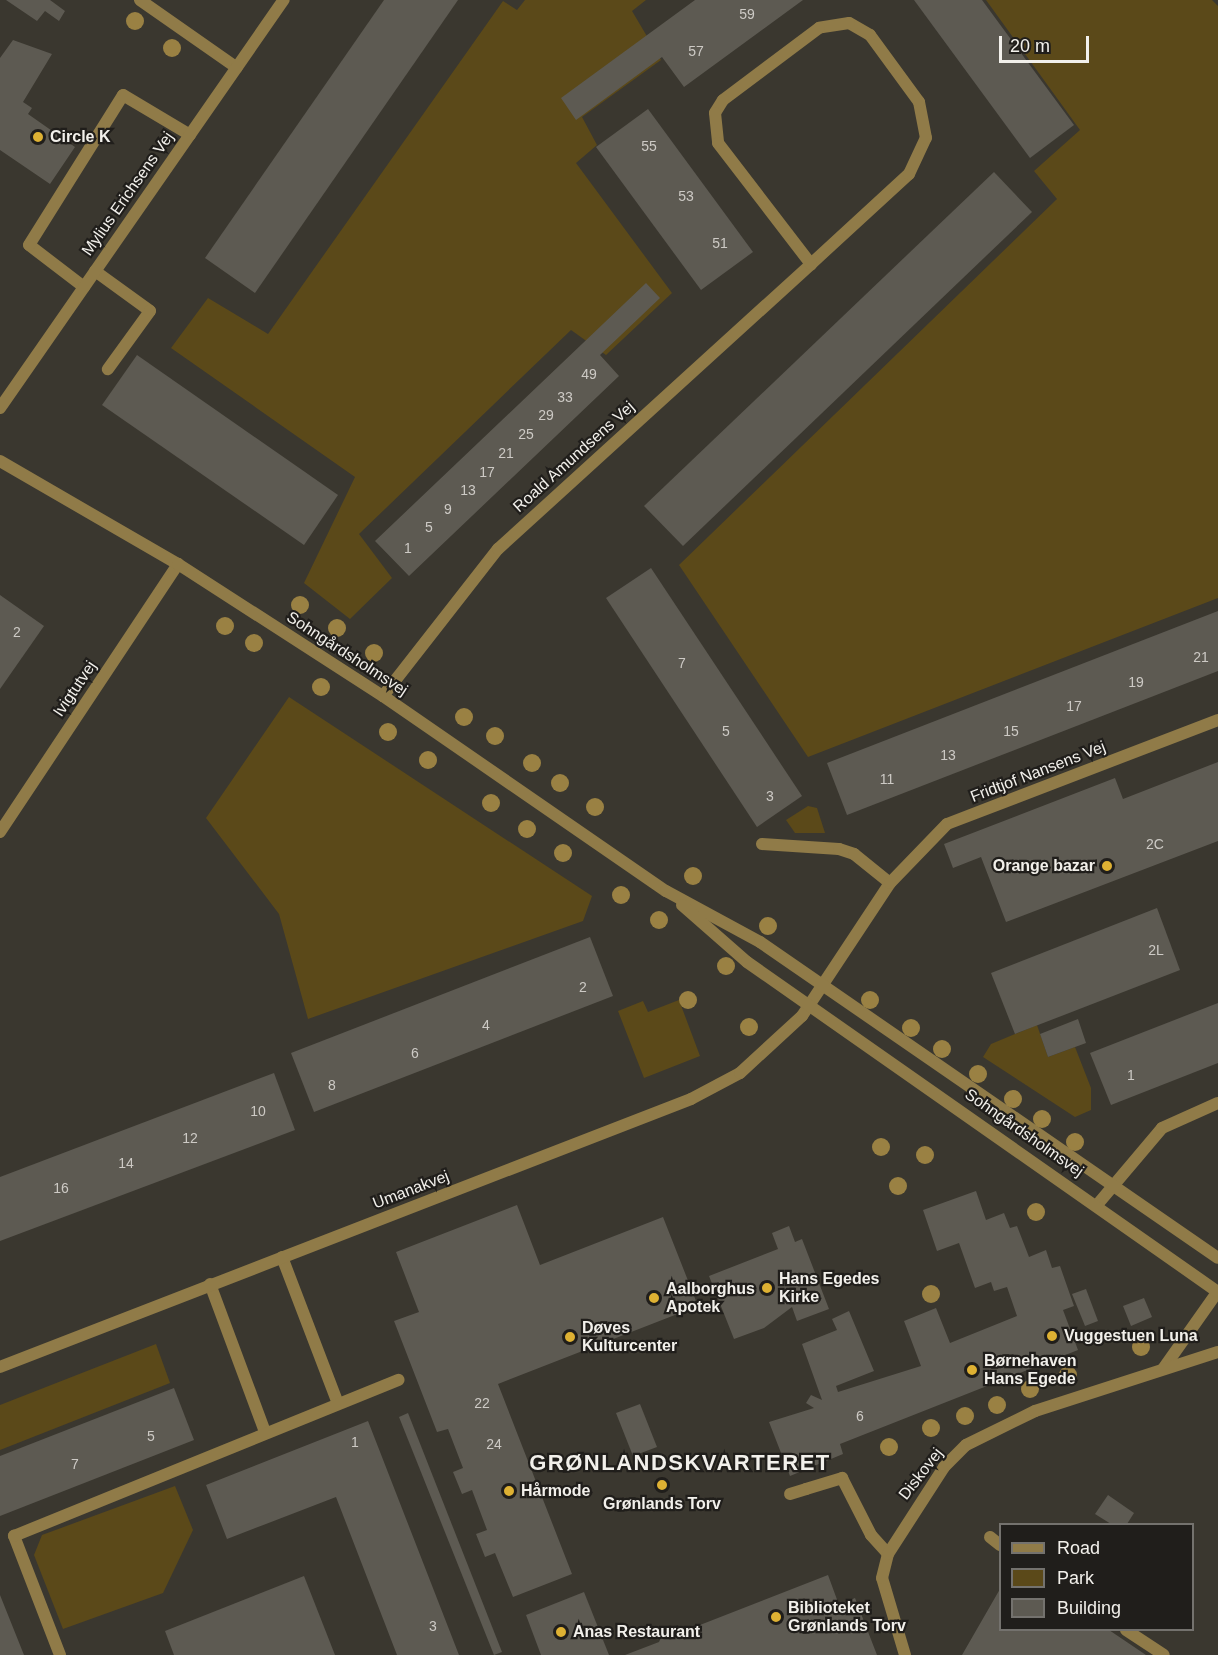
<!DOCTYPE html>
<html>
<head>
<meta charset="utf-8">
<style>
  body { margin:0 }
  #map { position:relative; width:1218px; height:1655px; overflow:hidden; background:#3a372f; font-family:Arial,sans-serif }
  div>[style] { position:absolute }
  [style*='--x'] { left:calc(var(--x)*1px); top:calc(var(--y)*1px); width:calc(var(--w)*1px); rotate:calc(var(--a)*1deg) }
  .green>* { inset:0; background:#5b4919 }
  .building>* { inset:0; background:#5d5a52 }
  .service>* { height:12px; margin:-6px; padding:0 6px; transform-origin:6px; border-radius:6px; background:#907b48 }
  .pedestrian>* { height:12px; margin:-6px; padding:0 6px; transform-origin:6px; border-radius:6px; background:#907b48 }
  .minor>* { height:12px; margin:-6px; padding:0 6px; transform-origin:6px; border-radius:6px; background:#907b48 }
  .tertiary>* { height:12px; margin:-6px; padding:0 6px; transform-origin:6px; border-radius:6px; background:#907b48 }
  .trees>* { width:18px; height:18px; margin:-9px; border-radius:50%; background:#9a8143 }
  .dots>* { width:16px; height:16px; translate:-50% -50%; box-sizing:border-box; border:3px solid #201e1b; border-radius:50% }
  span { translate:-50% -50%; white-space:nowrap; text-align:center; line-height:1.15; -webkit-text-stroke:4.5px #201e1b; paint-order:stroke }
  .number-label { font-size:14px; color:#cdcac5 }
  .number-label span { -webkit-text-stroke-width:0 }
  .poi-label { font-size:16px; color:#f2f0eb; font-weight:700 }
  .left { translate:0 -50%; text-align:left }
  .right { translate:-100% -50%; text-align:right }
  .street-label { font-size:16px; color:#f2f0eb }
  .district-label { font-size:22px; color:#f2f0eb; font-weight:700; letter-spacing:1.5px }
  .legend { position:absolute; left:999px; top:1523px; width:195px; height:108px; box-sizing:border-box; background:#201e1b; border:2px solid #74726e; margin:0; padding:8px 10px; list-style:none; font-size:18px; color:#f2f0eb }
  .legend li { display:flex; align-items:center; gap:12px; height:30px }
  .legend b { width:30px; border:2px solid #74726e }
  .scale { position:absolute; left:999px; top:36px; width:90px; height:27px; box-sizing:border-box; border:3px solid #f2f0eb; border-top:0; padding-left:8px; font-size:18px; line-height:21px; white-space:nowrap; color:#f2f0eb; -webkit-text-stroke:4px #201e1b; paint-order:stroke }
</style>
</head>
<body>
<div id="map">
  <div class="green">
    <i style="clip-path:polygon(525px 0,646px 0,632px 11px,661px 60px,582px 117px,597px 145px,576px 163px,672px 293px,606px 355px,571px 330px,359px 534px,392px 578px,350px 619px,304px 583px,355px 477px,171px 348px,208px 298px,268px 334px,503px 1px,517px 10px)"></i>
    <i style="clip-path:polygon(986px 0,1212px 0,1218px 6px,1218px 598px,808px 757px,679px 565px,1057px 199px,1034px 171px,1080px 130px)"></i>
    <i style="clip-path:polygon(289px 697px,592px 896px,583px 921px,308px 1019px,279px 914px,206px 818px)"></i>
    <i style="clip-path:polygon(808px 806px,817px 808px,825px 833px,795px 833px,786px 820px)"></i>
    <i style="clip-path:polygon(679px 1000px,700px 1056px,644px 1078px,618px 1011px,643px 1001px,648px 1012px)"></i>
    <i style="clip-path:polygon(1037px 1025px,1048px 1057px,1075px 1047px,1091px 1088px,1091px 1110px,1075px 1117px,983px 1057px,991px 1044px)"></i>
    <i style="clip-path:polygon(156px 1344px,170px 1383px,0 1450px,0 1405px)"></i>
    <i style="clip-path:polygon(175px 1486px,193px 1530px,163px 1593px,63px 1629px,34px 1555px,42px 1535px)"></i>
  </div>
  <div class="building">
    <i style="clip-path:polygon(6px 0,50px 0,65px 11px,59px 21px,45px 11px,37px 21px)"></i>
    <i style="clip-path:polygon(384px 0,458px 0,255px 293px,205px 258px)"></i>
    <i style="clip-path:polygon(695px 0,803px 0,684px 87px,662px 57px,576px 120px,561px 98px)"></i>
    <i style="clip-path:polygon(914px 0,982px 0,1074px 125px,1030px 158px)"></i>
    <i style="clip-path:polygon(13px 40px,52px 54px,23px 102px,32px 108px,28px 114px,75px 147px,50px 184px,0 150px,0 58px)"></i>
    <i style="clip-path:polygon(648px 109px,753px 252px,701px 290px,596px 147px)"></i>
    <i style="clip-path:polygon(994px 172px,1032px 212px,683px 546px,644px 506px)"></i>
    <i style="clip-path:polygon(646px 283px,660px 298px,600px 355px,619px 376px,409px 576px,375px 541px)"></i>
    <i style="clip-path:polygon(137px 355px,338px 495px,304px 545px,102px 405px)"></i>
    <i style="clip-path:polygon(651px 568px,802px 796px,757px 827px,606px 598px)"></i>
    <i style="clip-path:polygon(0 595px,44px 626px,0 689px)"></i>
    <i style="clip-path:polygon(1218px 611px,1218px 671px,847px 815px,827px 763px)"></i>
    <i style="clip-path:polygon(1218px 762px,1218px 841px,1006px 922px,981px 857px,953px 868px,944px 844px,1115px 778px,1123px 799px)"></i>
    <i style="clip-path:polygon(1157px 908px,1180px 970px,1015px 1034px,991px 973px)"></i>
    <i style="clip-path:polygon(590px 937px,613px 996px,314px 1112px,291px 1053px)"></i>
    <i style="clip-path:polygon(1218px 1003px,1218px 1063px,1111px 1105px,1090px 1053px)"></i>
    <i style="clip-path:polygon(1078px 1019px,1086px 1043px,1048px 1057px,1040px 1034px)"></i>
    <i style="clip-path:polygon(274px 1073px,295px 1130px,0 1241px,0 1177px)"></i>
    <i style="clip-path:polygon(976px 1191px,986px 1220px,1004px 1213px,1010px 1228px,1017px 1226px,1029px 1257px,1046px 1250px,1052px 1268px,1060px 1266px,1074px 1306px,1063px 1310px,1078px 1350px,840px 1444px,843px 1454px,790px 1476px,769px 1422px,814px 1408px,806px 1403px,811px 1395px,822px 1400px,802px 1344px,837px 1330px,832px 1319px,849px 1311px,874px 1371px,836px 1386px,838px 1392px,921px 1366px,904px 1321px,936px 1308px,950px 1343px,1017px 1316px,1007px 1287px,994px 1291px,991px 1282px,975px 1288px,959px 1243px,937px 1251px,923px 1210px)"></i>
    <i style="clip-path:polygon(517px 1205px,540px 1265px,663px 1217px,698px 1306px,498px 1384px,572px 1574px,513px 1597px,495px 1553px,485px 1557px,476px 1534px,487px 1530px,472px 1490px,462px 1494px,453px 1472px,463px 1468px,448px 1429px,437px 1432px,394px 1321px,419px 1312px,396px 1252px)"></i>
    <i style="clip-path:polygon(789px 1226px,795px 1242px,802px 1239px,829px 1309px,797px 1321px,792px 1307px,764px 1328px,734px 1339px,709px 1276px,778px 1249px,772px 1233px)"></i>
    <i style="clip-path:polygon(1086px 1289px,1098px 1321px,1085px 1326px,1072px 1294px)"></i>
    <i style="clip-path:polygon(1144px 1298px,1152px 1317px,1131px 1326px,1123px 1306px)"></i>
    <i style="clip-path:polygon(174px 1388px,194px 1440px,0 1516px,0 1456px)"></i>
    <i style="clip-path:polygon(640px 1404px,657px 1447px,633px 1456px,616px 1413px)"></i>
    <i style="clip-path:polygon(408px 1413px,502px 1652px,494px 1655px,399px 1417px)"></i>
    <i style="clip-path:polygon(368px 1421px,459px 1655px,397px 1655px,336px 1497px,227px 1539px,206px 1485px)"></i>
    <i style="clip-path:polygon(1108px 1495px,1134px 1513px,1127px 1524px,1111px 1524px,1095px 1514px)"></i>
    <i style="clip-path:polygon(828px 1575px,839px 1605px,855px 1598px,877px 1655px,625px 1655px,659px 1642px,666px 1626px,682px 1632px)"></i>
    <i style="clip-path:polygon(304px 1576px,335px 1655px,174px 1655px,165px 1631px)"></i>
    <i style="clip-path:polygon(1000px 1589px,1000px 1630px,1109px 1630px,1146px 1655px,962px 1655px)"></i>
    <i style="clip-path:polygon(584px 1592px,609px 1655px,541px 1655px,526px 1615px)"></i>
    <i style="clip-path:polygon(0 1595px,24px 1655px,0 1655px)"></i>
  </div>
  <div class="service">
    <i style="--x:95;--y:271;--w:68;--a:36"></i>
    <i style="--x:150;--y:311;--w:72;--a:125.9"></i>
    <i style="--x:84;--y:287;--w:69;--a:-142.6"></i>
    <i style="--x:29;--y:245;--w:177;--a:-57.9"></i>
    <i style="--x:123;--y:95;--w:78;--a:30.8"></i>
    <i style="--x:282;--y:1257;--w:157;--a:69.1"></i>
    <i style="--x:210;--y:1284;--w:158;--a:69.6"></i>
    <i style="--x:790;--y:1494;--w:17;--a:-17"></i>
    <i style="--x:60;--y:1655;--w:128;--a:-111.1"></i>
    <i style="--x:14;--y:1536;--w:415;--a:-22.1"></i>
  </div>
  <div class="pedestrian">
    <i style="--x:990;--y:1537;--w:13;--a:39"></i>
    <i style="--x:1126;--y:1630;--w:45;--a:33.3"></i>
  </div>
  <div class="minor">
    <i style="--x:140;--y:0;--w:118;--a:35"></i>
    <i style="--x:383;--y:696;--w:187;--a:-52"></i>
    <i style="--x:498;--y:549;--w:423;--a:-42.3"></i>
    <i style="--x:811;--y:264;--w:133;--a:-42.6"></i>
    <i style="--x:909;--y:174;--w:40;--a:-65"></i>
    <i style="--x:926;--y:138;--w:37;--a:-101"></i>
    <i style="--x:919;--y:102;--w:83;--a:-126.2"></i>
    <i style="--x:870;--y:35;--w:24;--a:-150"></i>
    <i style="--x:849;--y:23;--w:30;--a:171"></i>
    <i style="--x:819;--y:28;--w:120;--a:143.1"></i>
    <i style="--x:723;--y:100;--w:15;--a:122"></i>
    <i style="--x:715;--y:113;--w:30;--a:84"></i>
    <i style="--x:718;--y:143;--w:153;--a:52.5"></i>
    <i style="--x:0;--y:832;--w:322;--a:-56.4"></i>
    <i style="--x:762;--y:844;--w:77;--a:3.7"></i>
    <i style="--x:839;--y:849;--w:16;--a:18"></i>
    <i style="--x:854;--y:854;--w:46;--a:38.9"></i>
    <i style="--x:1097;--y:1205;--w:101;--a:-49.8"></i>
    <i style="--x:1162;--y:1128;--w:61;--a:-24.1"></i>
    <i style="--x:0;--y:1367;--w:741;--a:-21.2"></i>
    <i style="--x:691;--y:1099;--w:55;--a:-28"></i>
    <i style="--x:740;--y:1073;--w:84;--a:-42.6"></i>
    <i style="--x:802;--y:1016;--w:159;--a:-56.5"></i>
    <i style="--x:890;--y:883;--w:82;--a:-46"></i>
    <i style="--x:947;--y:824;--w:290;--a:-21"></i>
    <i style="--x:1163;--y:1369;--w:95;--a:-54.8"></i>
    <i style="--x:806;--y:1489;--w:38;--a:-17"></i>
    <i style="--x:842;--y:1478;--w:64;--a:63"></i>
    <i style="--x:871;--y:1535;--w:25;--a:48"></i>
    <i style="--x:905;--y:1655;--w:80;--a:-106.6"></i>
    <i style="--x:882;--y:1578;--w:25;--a:-76"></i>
    <i style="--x:888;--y:1554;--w:103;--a:-57.2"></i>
    <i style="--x:944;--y:1467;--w:31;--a:-45"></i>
    <i style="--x:966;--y:1445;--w:77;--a:-26.2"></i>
    <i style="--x:1035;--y:1411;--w:192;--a:-17.9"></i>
  </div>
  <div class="tertiary">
    <i style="--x:0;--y:408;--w:497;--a:-55.2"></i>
    <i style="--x:0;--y:461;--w:206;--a:30.1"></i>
    <i style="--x:178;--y:564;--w:244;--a:32.8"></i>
    <i style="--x:383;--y:696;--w:344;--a:34.6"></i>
    <i style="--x:666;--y:891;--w:107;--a:28.5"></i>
    <i style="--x:760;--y:942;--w:556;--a:34.6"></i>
    <i style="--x:682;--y:905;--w:86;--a:41.2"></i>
    <i style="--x:747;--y:962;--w:575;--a:35.02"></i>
  </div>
  <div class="trees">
    <i style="left:135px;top:21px"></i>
    <i style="left:172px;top:48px"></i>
    <i style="left:300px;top:605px"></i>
    <i style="left:225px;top:626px"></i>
    <i style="left:337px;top:628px"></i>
    <i style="left:254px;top:643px"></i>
    <i style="left:374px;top:653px"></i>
    <i style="left:321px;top:687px"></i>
    <i style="left:464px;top:717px"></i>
    <i style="left:388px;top:732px"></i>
    <i style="left:495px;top:736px"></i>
    <i style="left:428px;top:760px"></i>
    <i style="left:532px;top:763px"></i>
    <i style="left:560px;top:783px"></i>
    <i style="left:491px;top:803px"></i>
    <i style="left:595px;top:807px"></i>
    <i style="left:527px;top:829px"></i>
    <i style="left:563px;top:853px"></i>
    <i style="left:693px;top:876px"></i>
    <i style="left:621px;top:895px"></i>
    <i style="left:659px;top:920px"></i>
    <i style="left:768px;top:926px"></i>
    <i style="left:726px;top:966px"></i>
    <i style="left:688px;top:1000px"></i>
    <i style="left:870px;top:1000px"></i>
    <i style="left:749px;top:1027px"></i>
    <i style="left:911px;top:1028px"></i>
    <i style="left:942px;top:1049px"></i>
    <i style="left:978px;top:1074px"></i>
    <i style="left:1013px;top:1099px"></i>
    <i style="left:1042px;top:1119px"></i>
    <i style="left:1075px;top:1142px"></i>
    <i style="left:881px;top:1147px"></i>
    <i style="left:925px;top:1155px"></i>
    <i style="left:898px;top:1186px"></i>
    <i style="left:1036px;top:1212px"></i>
    <i style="left:931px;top:1294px"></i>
    <i style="left:1141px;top:1347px"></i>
    <i style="left:1068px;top:1375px"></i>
    <i style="left:1030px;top:1389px"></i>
    <i style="left:997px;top:1405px"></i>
    <i style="left:965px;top:1416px"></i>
    <i style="left:931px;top:1428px"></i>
    <i style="left:889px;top:1447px"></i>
  </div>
  <div class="dots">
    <i style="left:38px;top:137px;background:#deb133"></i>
    <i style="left:1107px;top:866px;background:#deb133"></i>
    <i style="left:767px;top:1288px;background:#deb133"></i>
    <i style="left:654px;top:1298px;background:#deb133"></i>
    <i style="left:1052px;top:1336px;background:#deb133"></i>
    <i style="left:570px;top:1337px;background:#deb133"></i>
    <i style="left:972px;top:1370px;background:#deb133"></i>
    <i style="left:662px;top:1485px;background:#deb133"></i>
    <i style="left:509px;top:1491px;background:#deb133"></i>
    <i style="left:776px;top:1617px;background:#deb133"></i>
    <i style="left:561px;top:1632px;background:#deb133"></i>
  </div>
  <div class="number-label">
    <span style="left:747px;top:14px">59</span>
    <span style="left:696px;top:51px">57</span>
    <span style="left:649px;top:146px">55</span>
    <span style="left:686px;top:196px">53</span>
    <span style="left:720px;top:243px">51</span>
    <span style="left:589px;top:374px">49</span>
    <span style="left:565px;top:397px">33</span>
    <span style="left:546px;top:415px">29</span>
    <span style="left:526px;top:434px">25</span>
    <span style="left:506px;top:453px">21</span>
    <span style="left:487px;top:472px">17</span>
    <span style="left:468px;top:490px">13</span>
    <span style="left:448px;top:509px">9</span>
    <span style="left:429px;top:527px">5</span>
    <span style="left:408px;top:548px">1</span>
    <span style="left:17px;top:632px">2</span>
    <span style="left:1201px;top:657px">21</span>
    <span style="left:682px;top:663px">7</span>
    <span style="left:1136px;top:682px">19</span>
    <span style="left:1074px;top:706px">17</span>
    <span style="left:726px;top:731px">5</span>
    <span style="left:1011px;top:731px">15</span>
    <span style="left:948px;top:755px">13</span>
    <span style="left:887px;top:779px">11</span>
    <span style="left:770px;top:796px">3</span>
    <span style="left:1155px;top:844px">2C</span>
    <span style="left:1156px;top:950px">2L</span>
    <span style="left:583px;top:987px">2</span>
    <span style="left:486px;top:1025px">4</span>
    <span style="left:415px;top:1053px">6</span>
    <span style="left:1131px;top:1075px">1</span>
    <span style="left:332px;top:1085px">8</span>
    <span style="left:258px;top:1111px">10</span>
    <span style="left:190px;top:1138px">12</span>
    <span style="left:126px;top:1163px">14</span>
    <span style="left:61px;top:1188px">16</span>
    <span style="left:482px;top:1403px">22</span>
    <span style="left:860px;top:1416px">6</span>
    <span style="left:151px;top:1436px">5</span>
    <span style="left:355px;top:1442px">1</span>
    <span style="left:494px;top:1444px">24</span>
    <span style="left:75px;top:1464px">7</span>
    <span style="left:433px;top:1626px">3</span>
  </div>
  <div class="poi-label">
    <span class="left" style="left:50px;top:137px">Circle K</span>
    <span class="right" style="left:1095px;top:866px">Orange bazar</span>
    <span class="left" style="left:779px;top:1288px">Hans Egedes<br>Kirke</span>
    <span class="left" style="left:666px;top:1298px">Aalborghus<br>Apotek</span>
    <span class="left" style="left:582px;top:1337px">Døves<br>Kulturcenter</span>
    <span class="left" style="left:1064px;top:1336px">Vuggestuen Luna</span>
    <span class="left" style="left:984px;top:1370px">Børnehaven<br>Hans Egede</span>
    <span class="left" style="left:521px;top:1491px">Hårmode</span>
    <span style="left:662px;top:1504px">Grønlands Torv</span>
    <span class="left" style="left:788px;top:1617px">Biblioteket<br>Grønlands Torv</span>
    <span class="left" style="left:573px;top:1632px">Anas Restaurant</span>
  </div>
  <div class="street-label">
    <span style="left:128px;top:194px;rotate:-55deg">Mylius Erichsens Vej</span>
    <span style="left:574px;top:457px;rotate:-42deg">Roald Amundsens Vej</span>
    <span style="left:347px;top:654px;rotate:33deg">Sohngårdsholmsvej</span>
    <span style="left:75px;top:689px;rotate:-56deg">Ivigtutvej</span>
    <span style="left:1038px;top:772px;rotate:-21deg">Fridtjof Nansens Vej</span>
    <span style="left:1024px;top:1133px;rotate:35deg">Sohngårdsholmsvej</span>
    <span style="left:411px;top:1190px;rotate:-21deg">Umanakvej</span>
    <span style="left:921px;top:1474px;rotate:-52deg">Diskovej</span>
  </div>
  <div class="district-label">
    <span style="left:680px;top:1463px">GRØNLANDSKVARTERET</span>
  </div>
  <ul class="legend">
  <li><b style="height:8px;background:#907b48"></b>Road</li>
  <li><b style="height:16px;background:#5b4919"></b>Park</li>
  <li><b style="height:16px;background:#5d5a52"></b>Building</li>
  </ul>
  <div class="scale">20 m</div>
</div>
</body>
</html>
